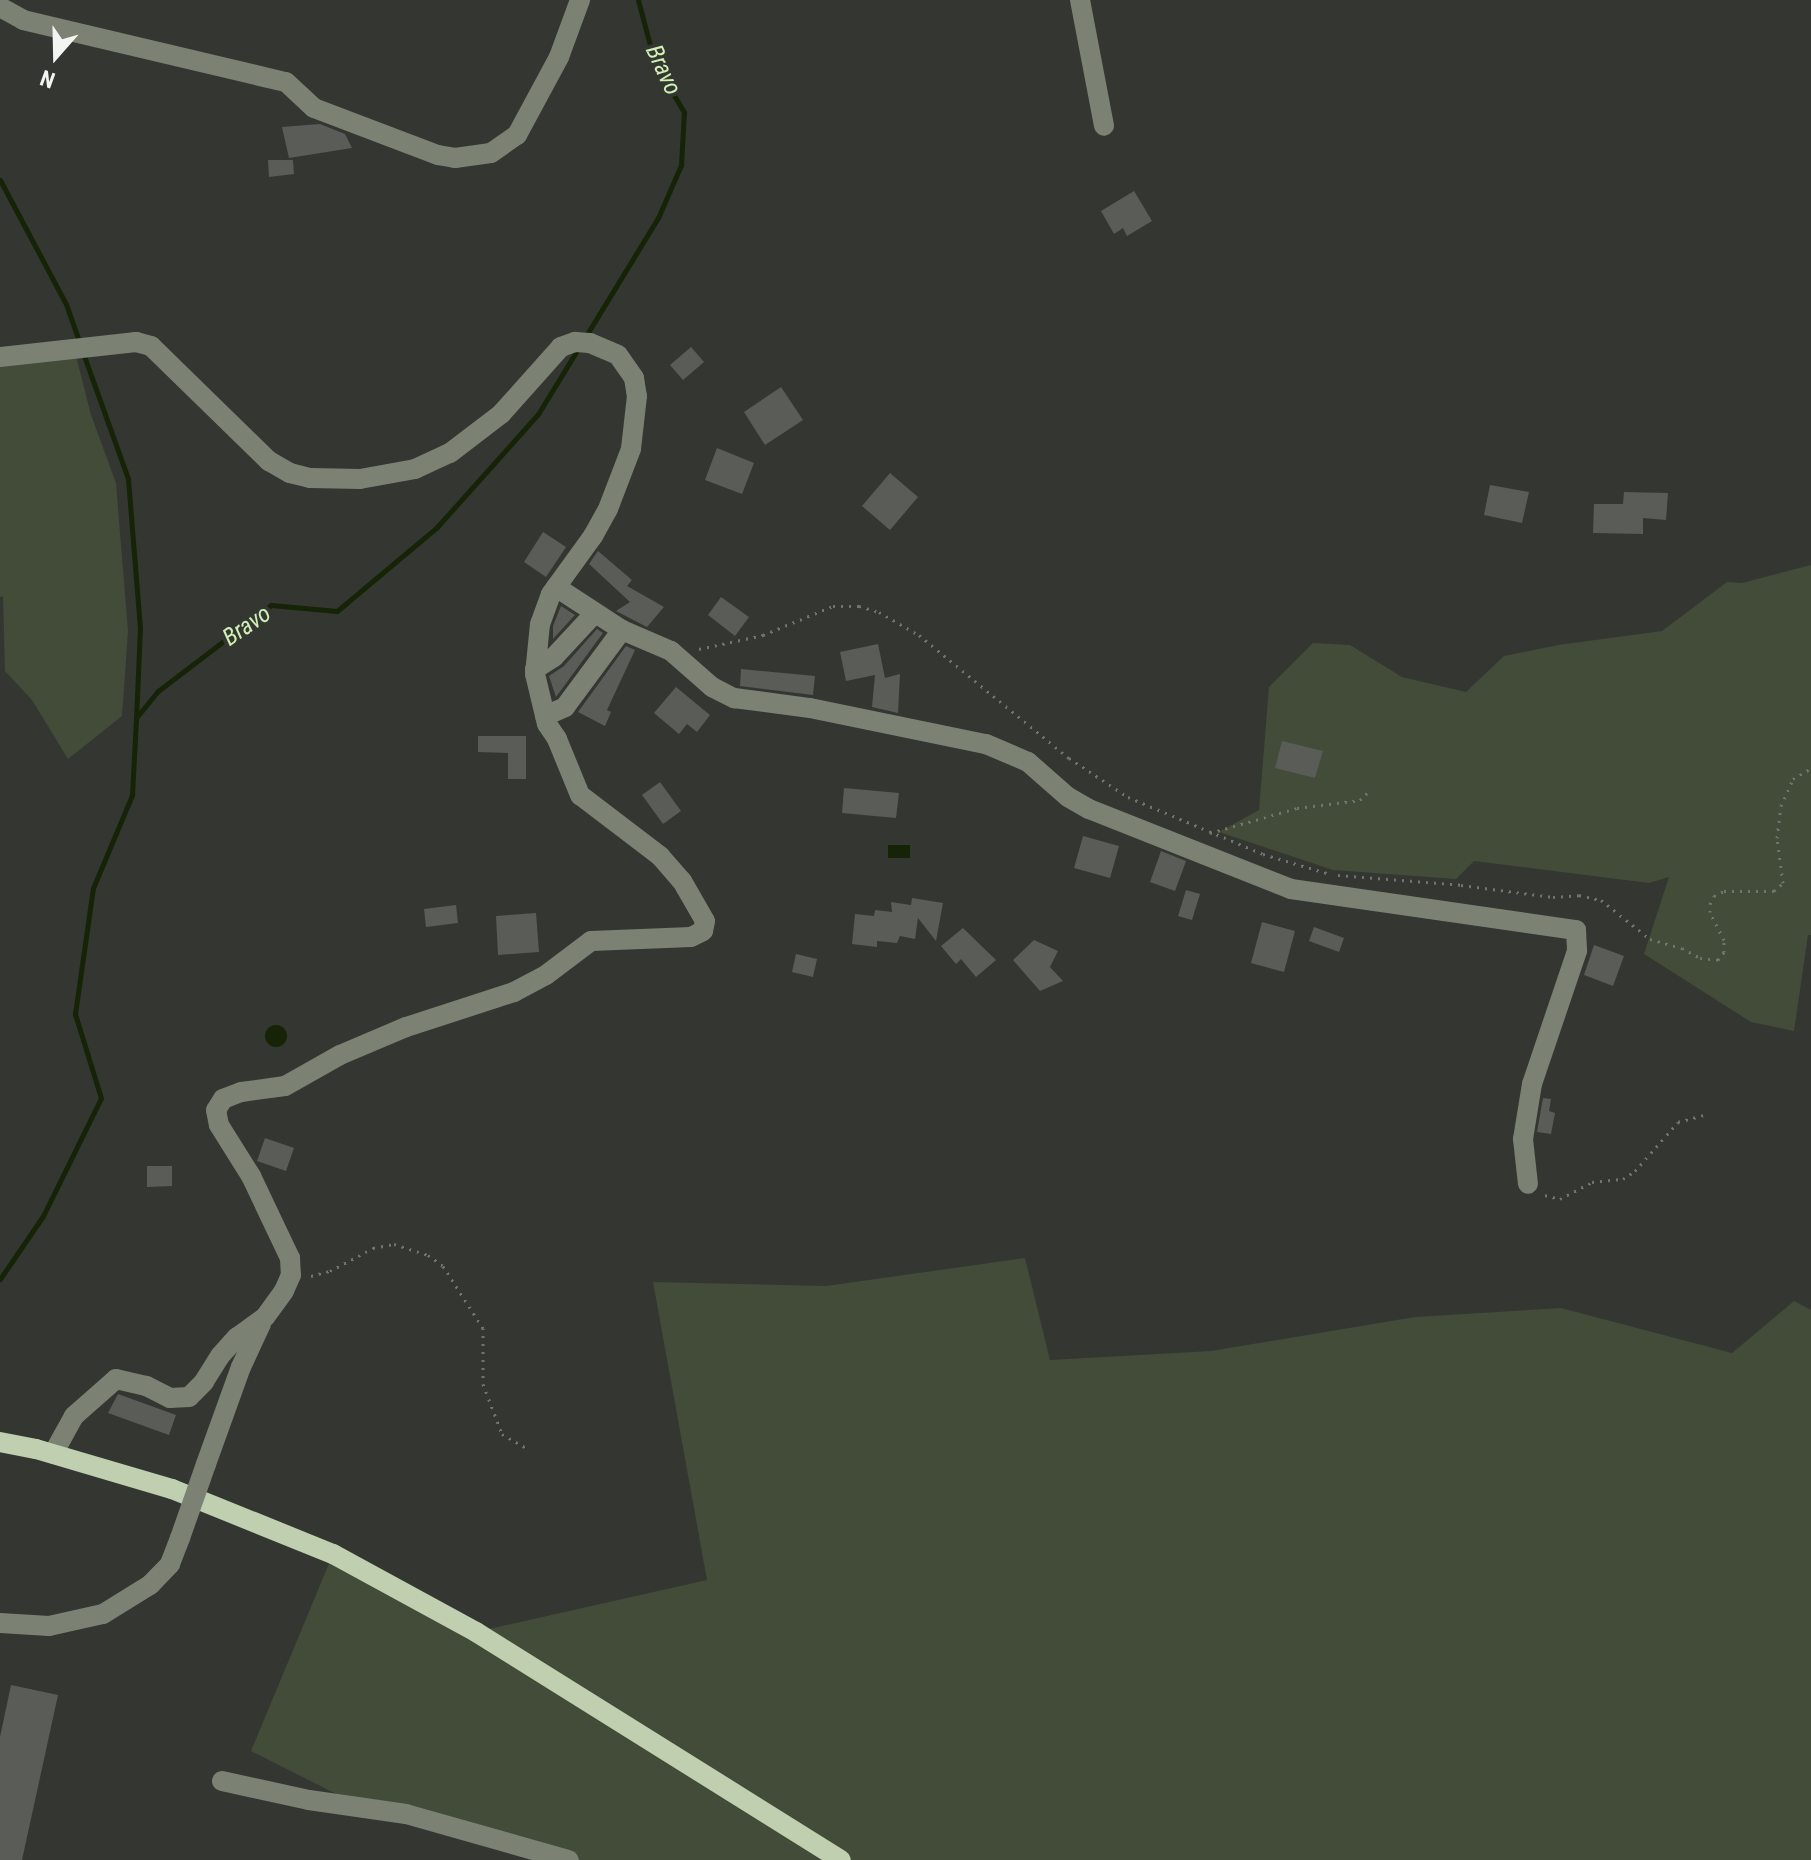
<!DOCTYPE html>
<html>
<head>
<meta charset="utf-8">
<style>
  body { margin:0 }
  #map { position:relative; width:1811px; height:1860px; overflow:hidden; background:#343632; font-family:"Roboto Condensed",sans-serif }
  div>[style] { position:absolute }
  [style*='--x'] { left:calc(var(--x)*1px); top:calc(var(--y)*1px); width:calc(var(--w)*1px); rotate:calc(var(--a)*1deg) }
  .green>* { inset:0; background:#424c39 }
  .water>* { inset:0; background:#162306 }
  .round { border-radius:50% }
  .stream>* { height:5px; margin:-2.5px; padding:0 2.5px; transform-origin:2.5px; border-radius:2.5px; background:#162306 }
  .building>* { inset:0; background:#5a5c58 }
  .path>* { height:3px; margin-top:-1.5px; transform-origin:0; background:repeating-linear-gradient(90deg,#727470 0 2px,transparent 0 8px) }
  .minor>* { height:20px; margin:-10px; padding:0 10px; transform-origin:10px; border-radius:10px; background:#7b8274 }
  .major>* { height:20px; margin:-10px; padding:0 10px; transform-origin:10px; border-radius:10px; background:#bfcfb0 }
  .minor-bridge>* { height:20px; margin:-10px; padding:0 10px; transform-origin:10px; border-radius:10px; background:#7b8274 }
  span { translate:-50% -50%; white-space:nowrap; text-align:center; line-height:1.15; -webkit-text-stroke:8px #343632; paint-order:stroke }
  .water-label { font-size:24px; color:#d2efb4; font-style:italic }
  .north { position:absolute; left:16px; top:16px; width:80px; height:80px; -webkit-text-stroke:6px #343632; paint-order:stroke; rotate:200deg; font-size:22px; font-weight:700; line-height:32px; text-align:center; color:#f3f5f2 }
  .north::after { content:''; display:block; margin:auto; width:28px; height:36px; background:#f3f5f2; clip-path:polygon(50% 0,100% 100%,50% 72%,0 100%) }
</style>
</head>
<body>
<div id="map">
  <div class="green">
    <i style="clip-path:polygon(74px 348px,91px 415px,116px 483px,128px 631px,122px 716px,68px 759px,32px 700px,5px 671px,3px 596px,0 597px,0 357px)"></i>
    <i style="clip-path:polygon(1811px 565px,1811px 935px,1808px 935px,1794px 1031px,1751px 1022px,1644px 954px,1669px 877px,1649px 883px,1474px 861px,1456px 879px,1333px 870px,1219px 832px,1259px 810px,1269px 687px,1313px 643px,1350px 645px,1402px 677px,1466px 692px,1504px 656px,1558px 645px,1662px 631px,1727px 582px,1742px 583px)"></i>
    <i style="clip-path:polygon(1025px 1258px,1050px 1360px,1211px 1351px,1415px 1317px,1561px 1308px,1732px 1353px,1794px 1301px,1811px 1310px,1811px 1860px,569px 1860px,364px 1808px,251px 1751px,333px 1554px,476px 1632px,707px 1580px,653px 1282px,826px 1286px)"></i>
  </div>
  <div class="water">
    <i style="clip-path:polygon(888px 845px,910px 845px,910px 858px,888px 858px)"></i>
    <i class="round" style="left:265px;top:1025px;width:22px;height:22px"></i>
  </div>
  <div class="stream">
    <i style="--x:0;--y:180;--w:140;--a:62"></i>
    <i style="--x:66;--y:304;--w:42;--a:70.7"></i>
    <i style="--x:584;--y:339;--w:142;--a:-58.6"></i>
    <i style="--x:658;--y:218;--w:58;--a:-66.5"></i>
    <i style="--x:681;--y:165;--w:53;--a:-86.8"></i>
    <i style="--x:684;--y:112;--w:56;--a:-121.1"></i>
    <i style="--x:655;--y:64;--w:66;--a:-104.9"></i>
    <i style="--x:83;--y:353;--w:134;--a:70.3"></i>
    <i style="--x:128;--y:479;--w:149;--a:85.4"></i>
    <i style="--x:140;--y:628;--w:90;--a:92.5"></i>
    <i style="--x:0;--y:1279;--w:76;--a:-55.7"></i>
    <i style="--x:43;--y:1216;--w:131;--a:-63.8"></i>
    <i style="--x:101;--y:1098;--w:88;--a:-107.2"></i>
    <i style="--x:75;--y:1014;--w:127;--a:-81.9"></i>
    <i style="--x:93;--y:888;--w:101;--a:-67.2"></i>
    <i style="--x:132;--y:795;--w:77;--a:-87"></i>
    <i style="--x:136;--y:718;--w:35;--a:-51"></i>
    <i style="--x:158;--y:691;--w:142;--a:-37.3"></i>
    <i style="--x:271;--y:605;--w:66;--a:5.2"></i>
    <i style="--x:337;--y:611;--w:131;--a:-40"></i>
    <i style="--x:437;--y:527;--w:152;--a:-48.2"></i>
    <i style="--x:538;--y:414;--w:79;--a:-58.5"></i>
  </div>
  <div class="building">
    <i style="clip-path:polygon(320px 124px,345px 134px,352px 148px,289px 158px,282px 127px)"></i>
    <i style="clip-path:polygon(268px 160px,293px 160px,294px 174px,269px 177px)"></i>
    <i style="clip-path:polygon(1134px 191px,1152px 221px,1127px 236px,1123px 228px,1114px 234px,1101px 211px)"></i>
    <i style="clip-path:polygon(691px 347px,704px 362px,683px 380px,670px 365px)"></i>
    <i style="clip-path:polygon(781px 387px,803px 420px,765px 445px,744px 412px)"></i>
    <i style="clip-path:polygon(717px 448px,754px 463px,742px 494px,705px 480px)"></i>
    <i style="clip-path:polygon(890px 473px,918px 497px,890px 530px,862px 506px)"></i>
    <i style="clip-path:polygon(1490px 485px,1529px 492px,1522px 523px,1484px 515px)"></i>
    <i style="clip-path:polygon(1624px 492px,1668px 493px,1666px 520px,1643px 518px,1643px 534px,1593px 533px,1594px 504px,1623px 504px)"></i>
    <i style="clip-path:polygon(543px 532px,566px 547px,546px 577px,524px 562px)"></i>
    <i style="clip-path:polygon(598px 551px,632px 580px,627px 586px,664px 607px,647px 627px,616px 611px,630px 602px,589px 564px)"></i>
    <i style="clip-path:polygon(721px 597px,749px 617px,735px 636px,708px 615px)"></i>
    <i style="clip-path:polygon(561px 606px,575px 615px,553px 639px,553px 626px)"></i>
    <i style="clip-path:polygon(597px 629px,603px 633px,556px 697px,549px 676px,564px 666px)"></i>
    <i style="clip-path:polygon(878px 644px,885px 678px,900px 674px,898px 713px,872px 707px,875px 675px,846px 681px,840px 652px)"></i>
    <i style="clip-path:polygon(626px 646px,635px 650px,607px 710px,611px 712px,605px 726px,578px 712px)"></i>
    <i style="clip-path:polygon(741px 669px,815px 676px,813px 695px,740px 686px)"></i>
    <i style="clip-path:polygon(676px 687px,710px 715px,697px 732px,687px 724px,679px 734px,654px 713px)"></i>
    <i style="clip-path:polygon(478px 736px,526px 736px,526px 779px,508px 779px,508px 753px,478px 752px)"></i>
    <i style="clip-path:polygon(1282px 741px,1323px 751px,1315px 778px,1275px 768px)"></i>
    <i style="clip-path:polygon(660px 782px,681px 811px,663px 824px,642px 795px)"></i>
    <i style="clip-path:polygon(844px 788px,899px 793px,896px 818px,842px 813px)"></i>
    <i style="clip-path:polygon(1083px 836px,1119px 846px,1110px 878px,1074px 868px)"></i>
    <i style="clip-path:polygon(1161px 851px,1186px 861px,1175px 891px,1150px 882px)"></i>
    <i style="clip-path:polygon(1186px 890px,1200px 894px,1192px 920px,1178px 916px)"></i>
    <i style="clip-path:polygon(912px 898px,943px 903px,936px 941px,918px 918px,915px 939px,900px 936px,897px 943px,877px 941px,877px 947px,852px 944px,855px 914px,874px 916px,875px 910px,892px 912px,891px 902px,911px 905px)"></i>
    <i style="clip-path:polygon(456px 905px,458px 923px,426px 927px,424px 909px)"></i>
    <i style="clip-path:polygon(536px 913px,539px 952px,498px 955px,496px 916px)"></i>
    <i style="clip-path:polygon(1262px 922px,1295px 931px,1284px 972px,1251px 963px)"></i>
    <i style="clip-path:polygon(1314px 927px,1344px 938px,1339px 952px,1309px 941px)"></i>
    <i style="clip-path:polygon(963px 928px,996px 960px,976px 977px,961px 959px,956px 964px,941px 946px)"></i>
    <i style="clip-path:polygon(1034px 940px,1058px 951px,1050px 967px,1063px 981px,1040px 991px,1013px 960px)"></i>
    <i style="clip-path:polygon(1594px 945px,1624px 956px,1613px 986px,1584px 975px)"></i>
    <i style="clip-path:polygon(796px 954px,817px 959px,813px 977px,792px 972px)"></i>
    <i style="clip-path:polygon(1543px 1098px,1551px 1099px,1549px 1111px,1555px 1113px,1551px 1134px,1537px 1132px)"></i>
    <i style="clip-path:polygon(265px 1138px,294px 1148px,286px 1171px,257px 1161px)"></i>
    <i style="clip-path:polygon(147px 1166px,172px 1166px,172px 1186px,147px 1187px)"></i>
    <i style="clip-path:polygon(118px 1394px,176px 1415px,169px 1435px,108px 1413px)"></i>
    <i style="clip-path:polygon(11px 1685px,58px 1695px,22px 1860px,0 1860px,0 1737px)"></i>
  </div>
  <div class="path">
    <i style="--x:699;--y:649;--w:66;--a:-12.3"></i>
    <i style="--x:763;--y:635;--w:76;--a:-22.5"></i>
    <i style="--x:833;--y:606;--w:26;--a:0"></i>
    <i style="--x:859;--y:606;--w:21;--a:17"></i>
    <i style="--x:879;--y:612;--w:46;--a:29.9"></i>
    <i style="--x:919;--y:635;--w:194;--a:39.4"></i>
    <i style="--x:1069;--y:758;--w:71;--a:33.5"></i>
    <i style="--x:1128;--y:797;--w:147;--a:22.9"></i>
    <i style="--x:1263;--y:854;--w:70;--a:16.6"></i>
    <i style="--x:1210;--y:833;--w:91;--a:-16"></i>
    <i style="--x:1297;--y:808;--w:64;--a:-7.2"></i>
    <i style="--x:1360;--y:800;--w:16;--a:-45"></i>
    <i style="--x:1338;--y:875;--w:123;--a:4.6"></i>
    <i style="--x:1461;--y:885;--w:93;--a:7.4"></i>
    <i style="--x:1553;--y:897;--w:26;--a:-4"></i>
    <i style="--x:1579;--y:895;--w:23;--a:13"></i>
    <i style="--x:1601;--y:900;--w:63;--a:38.5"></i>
    <i style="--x:1650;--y:939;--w:33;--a:16"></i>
    <i style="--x:1682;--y:948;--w:21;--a:29"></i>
    <i style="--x:1700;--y:958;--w:18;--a:6"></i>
    <i style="--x:1718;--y:960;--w:10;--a:-53"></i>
    <i style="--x:1724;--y:952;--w:12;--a:-90"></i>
    <i style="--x:1724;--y:940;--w:31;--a:-117"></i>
    <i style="--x:1710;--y:912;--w:8;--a:-90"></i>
    <i style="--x:1710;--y:904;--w:9;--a:-63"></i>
    <i style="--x:1714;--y:896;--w:11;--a:-27"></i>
    <i style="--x:1724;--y:891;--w:50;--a:0"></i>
    <i style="--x:1774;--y:891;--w:12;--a:-42"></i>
    <i style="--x:1783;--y:883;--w:45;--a:-97.6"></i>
    <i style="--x:1777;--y:838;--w:32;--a:-83"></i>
    <i style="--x:1781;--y:806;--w:30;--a:-66"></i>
    <i style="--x:1793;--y:779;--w:21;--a:-31"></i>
    <i style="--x:1545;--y:1195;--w:16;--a:15"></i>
    <i style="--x:1560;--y:1199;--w:36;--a:-28"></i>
    <i style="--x:1592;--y:1182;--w:31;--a:-6"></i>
    <i style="--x:1623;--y:1179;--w:14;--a:-34"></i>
    <i style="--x:1635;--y:1171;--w:65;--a:-48.7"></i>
    <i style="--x:1678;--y:1122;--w:30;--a:-15"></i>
    <i style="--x:311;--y:1276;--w:20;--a:-15"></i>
    <i style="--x:330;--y:1271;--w:49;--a:-28.1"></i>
    <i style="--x:373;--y:1248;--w:21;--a:-11"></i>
    <i style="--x:394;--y:1244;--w:36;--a:18"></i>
    <i style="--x:428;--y:1255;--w:19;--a:36"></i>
    <i style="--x:443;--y:1266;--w:74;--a:57.2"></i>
    <i style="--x:483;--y:1328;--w:56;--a:90"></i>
    <i style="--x:483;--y:1384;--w:53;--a:69.2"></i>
    <i style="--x:502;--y:1434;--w:28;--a:30"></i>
  </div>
  <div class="minor">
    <i style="--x:1080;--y:0;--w:128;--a:79.2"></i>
    <i style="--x:0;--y:7;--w:26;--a:29"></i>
    <i style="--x:23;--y:20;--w:270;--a:13.3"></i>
    <i style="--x:286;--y:82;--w:38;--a:43"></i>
    <i style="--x:314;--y:108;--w:133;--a:20.8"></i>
    <i style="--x:438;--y:155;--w:17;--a:10"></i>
    <i style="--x:455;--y:158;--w:36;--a:-8"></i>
    <i style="--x:491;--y:153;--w:32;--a:-35"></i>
    <i style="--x:517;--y:135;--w:89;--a:-61.7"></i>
    <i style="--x:559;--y:57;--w:61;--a:-69.8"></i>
    <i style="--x:0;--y:357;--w:137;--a:-6.3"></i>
    <i style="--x:136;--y:342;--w:16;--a:15"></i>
    <i style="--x:151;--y:346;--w:165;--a:44.3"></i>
    <i style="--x:269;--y:461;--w:24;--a:30"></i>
    <i style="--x:290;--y:473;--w:21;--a:14"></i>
    <i style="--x:310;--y:478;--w:50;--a:1.1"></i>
    <i style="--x:360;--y:479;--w:56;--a:-10.3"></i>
    <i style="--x:415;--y:469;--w:38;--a:-25"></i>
    <i style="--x:450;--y:453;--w:64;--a:-37.4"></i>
    <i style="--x:501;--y:414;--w:90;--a:-48.2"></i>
    <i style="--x:561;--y:347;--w:15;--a:-20"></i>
    <i style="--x:575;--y:342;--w:15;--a:4"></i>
    <i style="--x:590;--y:343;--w:30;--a:23"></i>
    <i style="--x:618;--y:355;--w:28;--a:55"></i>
    <i style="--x:634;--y:378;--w:18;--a:81"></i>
    <i style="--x:637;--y:396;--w:53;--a:96.5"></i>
    <i style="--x:631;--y:449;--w:64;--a:111"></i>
    <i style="--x:608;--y:509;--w:31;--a:119"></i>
    <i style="--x:593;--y:536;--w:72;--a:125.9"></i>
    <i style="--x:551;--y:594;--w:32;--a:110"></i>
    <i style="--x:540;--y:624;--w:50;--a:95.7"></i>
    <i style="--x:535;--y:674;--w:51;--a:76.5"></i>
    <i style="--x:547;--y:724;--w:18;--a:56"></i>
    <i style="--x:557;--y:739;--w:61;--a:67.7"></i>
    <i style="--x:580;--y:795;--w:101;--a:37.3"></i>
    <i style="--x:660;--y:856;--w:33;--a:49"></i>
    <i style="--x:682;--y:881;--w:46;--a:60.1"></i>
    <i style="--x:705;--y:921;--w:10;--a:101"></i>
    <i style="--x:703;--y:931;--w:13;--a:153"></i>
    <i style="--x:691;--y:937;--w:100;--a:177.7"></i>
    <i style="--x:591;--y:941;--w:56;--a:142.9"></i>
    <i style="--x:546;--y:975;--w:36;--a:152"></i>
    <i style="--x:514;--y:992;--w:114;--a:162"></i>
    <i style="--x:406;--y:1027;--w:72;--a:157"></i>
    <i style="--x:340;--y:1055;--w:63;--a:150.6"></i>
    <i style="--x:285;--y:1086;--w:44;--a:172.2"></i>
    <i style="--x:241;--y:1092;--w:19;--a:159"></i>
    <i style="--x:223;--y:1099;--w:13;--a:122"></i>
    <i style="--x:216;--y:1110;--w:15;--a:79"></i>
    <i style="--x:219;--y:1125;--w:60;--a:57.9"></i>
    <i style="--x:251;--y:1176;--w:91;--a:64.6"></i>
    <i style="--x:290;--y:1258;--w:17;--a:87"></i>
    <i style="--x:291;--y:1275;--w:17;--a:114"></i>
    <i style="--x:284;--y:1291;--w:32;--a:126"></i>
    <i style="--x:265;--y:1317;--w:34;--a:144"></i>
    <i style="--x:237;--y:1337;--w:25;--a:132"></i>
    <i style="--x:220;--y:1356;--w:31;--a:122"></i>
    <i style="--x:204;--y:1382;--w:21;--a:135"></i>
    <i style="--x:189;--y:1397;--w:19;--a:177"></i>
    <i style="--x:170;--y:1398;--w:27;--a:-153"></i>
    <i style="--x:146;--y:1386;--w:31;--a:-167"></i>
    <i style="--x:116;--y:1379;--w:56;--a:138.6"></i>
    <i style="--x:74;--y:1416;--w:43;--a:118.9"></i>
    <i style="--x:556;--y:587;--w:79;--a:33.1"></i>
    <i style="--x:622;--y:630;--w:53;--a:23.2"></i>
    <i style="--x:671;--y:651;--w:55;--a:41.3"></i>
    <i style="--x:712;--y:687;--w:25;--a:27"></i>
    <i style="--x:734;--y:698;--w:77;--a:7.5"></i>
    <i style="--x:810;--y:708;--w:180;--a:11.6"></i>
    <i style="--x:986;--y:744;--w:46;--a:23.2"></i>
    <i style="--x:1028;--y:762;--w:53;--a:41.2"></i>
    <i style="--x:1068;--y:797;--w:24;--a:30"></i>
    <i style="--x:1089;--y:809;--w:217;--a:21.6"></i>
    <i style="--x:1291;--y:889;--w:288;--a:8.2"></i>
    <i style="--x:1576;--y:930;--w:21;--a:87"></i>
    <i style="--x:1577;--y:951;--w:140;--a:108.7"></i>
    <i style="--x:1532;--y:1084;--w:56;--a:99.3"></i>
    <i style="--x:1523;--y:1139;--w:45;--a:83.7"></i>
    <i style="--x:535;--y:669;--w:22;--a:-32"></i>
    <i style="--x:554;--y:657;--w:59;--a:-47.1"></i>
    <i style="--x:545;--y:716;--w:22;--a:-24"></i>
    <i style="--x:565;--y:707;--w:96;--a:-53.5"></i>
    <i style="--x:206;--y:1464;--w:103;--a:-70.2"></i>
    <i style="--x:241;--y:1367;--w:47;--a:-65.1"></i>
    <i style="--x:0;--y:1623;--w:49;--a:3.5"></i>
    <i style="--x:49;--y:1626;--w:55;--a:-12.5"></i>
    <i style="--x:103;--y:1614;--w:55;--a:-31.7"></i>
    <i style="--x:150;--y:1585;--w:29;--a:-46"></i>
    <i style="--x:170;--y:1564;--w:28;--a:-69"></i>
    <i style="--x:222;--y:1781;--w:89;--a:12.3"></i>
    <i style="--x:309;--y:1800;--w:98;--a:8.2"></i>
    <i style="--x:406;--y:1814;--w:169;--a:15.8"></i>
  </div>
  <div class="major">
    <i style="--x:0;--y:1442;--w:37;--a:11"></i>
    <i style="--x:36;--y:1449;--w:142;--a:16.4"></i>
    <i style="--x:172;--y:1489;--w:174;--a:22"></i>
    <i style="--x:333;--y:1554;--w:163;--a:28.6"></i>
    <i style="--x:476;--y:1632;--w:430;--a:32"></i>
  </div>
  <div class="minor-bridge">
    <i style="--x:180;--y:1538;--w:78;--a:-70.6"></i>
  </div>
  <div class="water-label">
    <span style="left:663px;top:70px;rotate:65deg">Bravo</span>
    <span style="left:247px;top:626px;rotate:-34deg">Bravo</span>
  </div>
  <div class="north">N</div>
</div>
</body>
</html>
